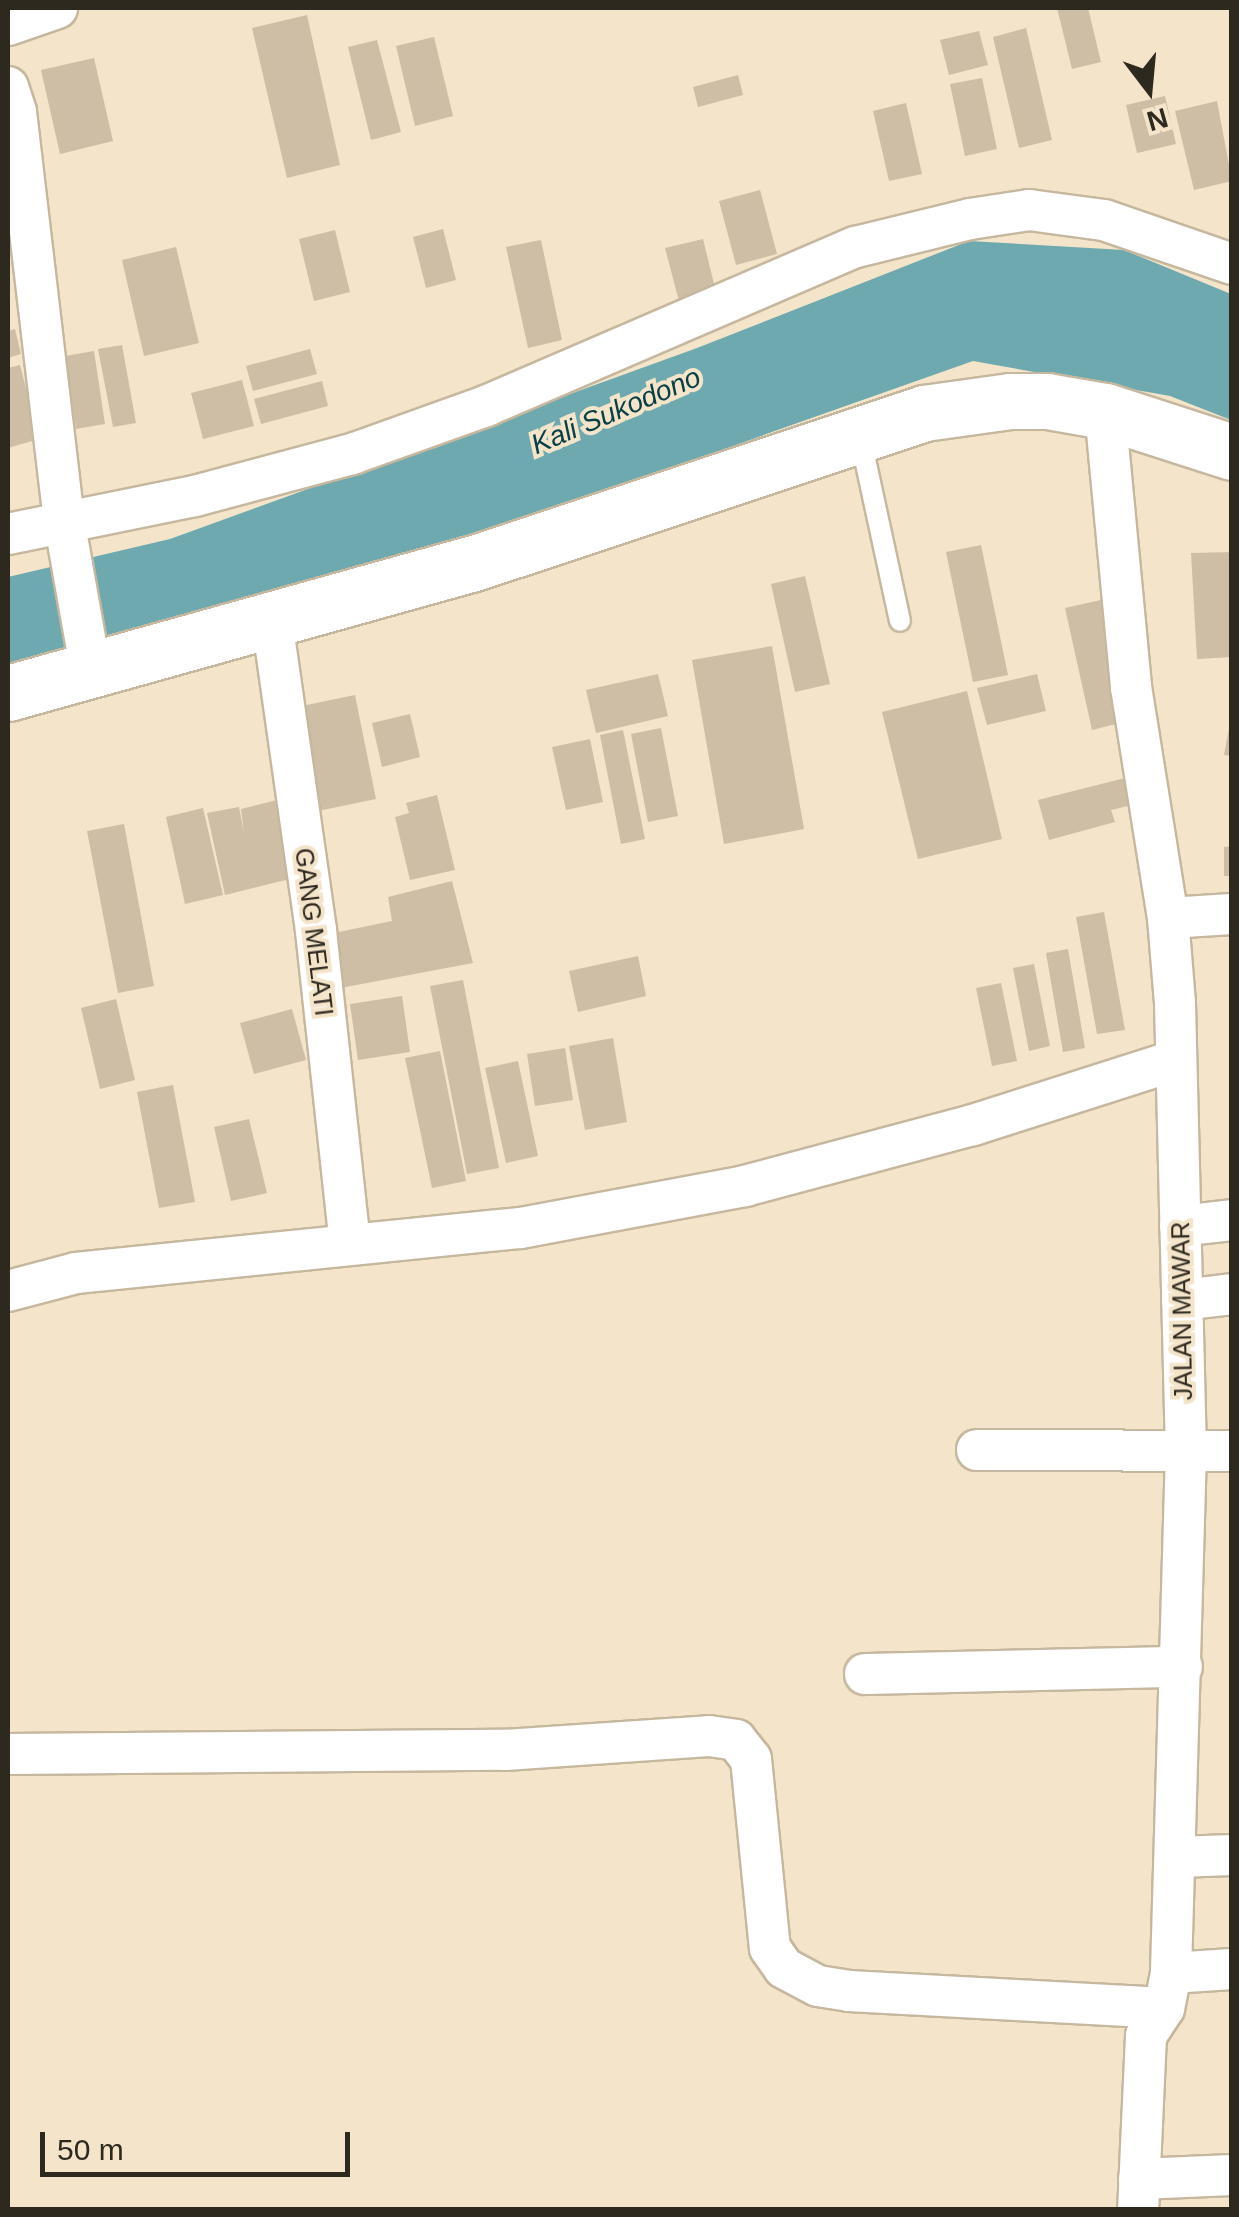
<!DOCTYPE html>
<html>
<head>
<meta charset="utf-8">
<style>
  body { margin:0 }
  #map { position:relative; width:1239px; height:2217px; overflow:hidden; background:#f3e4ca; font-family:Helvetica,sans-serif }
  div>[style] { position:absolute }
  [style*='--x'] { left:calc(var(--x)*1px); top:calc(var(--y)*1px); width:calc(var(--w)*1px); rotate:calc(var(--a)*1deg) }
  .water>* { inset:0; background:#6ea9af }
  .building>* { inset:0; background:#cebea5 }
  .roads { filter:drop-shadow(2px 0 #c6b79f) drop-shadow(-2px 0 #c6b79f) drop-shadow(0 2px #c6b79f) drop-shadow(0 -2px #c6b79f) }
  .lane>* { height:20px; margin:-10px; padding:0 10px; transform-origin:10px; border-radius:10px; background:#fff }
  .street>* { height:40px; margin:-20px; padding:0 20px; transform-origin:20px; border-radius:20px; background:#fff }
  .secondary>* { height:55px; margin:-27.5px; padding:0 27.5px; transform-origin:27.5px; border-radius:27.5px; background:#fff }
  span { translate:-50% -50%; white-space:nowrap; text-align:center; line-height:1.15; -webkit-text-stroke:8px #f3e4ca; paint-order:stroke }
  .street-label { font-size:25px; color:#2e291f }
  .water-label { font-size:28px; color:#074046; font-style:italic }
  .frame { position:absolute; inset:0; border:10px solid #2e291f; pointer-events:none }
  .north { position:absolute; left:1099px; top:40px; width:100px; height:100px; -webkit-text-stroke:8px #f3e4ca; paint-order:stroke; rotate:164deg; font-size:28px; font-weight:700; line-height:40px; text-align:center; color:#2e291f }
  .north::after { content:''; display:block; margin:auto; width:35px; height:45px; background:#2e291f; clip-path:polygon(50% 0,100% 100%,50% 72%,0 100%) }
  .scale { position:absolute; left:40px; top:2132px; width:310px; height:45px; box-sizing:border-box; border:5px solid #2e291f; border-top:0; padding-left:12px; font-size:30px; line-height:35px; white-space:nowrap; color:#2e291f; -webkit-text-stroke:8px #f3e4ca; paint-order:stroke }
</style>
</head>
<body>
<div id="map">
  <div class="water">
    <i style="clip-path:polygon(969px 241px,1124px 250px,1231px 294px,1231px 420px,1170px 396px,973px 361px,167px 646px,8px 682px,8px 577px,170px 539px,697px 348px)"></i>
  </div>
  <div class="building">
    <i style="clip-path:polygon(1057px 8px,1088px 8px,1101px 62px,1072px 69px)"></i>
    <i style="clip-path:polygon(307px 15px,340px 165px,287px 178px,252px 28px)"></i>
    <i style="clip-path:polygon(1026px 28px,1052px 140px,1019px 148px,993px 37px)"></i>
    <i style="clip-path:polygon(979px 31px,988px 65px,949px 75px,940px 40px)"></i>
    <i style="clip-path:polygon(434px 37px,453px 116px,415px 126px,396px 46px)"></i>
    <i style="clip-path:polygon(377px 40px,401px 132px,371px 140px,348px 47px)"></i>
    <i style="clip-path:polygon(94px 58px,113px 141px,60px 154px,41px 70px)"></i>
    <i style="clip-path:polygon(738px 75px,743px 95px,698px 107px,693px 87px)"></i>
    <i style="clip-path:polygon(982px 78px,997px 149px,965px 156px,950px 84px)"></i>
    <i style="clip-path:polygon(1165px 96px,1176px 144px,1137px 153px,1126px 105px)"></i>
    <i style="clip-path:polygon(1217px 101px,1232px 181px,1194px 190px,1175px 111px)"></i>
    <i style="clip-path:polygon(906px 103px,922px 174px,889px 181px,873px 111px)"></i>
    <i style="clip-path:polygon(760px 190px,777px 254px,736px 265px,719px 201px)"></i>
    <i style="clip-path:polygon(443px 229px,456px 280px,426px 288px,413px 237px)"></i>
    <i style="clip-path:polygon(335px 230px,350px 292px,314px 301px,299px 239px)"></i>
    <i style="clip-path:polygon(703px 239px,717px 296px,680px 305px,665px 248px)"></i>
    <i style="clip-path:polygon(541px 240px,562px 340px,528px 348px,506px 247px)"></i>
    <i style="clip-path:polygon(176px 247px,199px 343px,144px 356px,122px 260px)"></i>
    <i style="clip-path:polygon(15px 329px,21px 354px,8px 358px,8px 331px)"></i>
    <i style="clip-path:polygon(122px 345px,136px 423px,113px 427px,98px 349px)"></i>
    <i style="clip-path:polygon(310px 349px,317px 374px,253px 391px,246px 366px)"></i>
    <i style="clip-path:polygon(94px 351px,105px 424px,76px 429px,65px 356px)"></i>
    <i style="clip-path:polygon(20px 365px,39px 439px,8px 448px,8px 368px)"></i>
    <i style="clip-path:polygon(242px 380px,254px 426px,203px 439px,191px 393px)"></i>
    <i style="clip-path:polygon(322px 381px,328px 406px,261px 424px,254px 399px)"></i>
    <i style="clip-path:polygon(981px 545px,1008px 675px,973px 682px,946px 552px)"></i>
    <i style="clip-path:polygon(1232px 552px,1232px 657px,1197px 659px,1191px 553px)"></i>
    <i style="clip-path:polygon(805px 576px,830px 684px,795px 692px,771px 584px)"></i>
    <i style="clip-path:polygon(1101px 600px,1128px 721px,1092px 730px,1065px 608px)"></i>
    <i style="clip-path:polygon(772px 646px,804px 829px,724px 844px,692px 660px)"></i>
    <i style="clip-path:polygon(658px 674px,668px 716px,596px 733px,586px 690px)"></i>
    <i style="clip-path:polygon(1037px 674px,1046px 711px,987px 725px,977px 688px)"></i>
    <i style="clip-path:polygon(967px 691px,1002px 839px,918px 859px,882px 712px)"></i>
    <i style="clip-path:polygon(355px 695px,376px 799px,318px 811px,297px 707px)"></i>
    <i style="clip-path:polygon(410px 714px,420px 757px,382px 767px,372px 723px)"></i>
    <i style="clip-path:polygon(1230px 723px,1232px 723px,1232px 756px,1224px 755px)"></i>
    <i style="clip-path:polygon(661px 728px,678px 816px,648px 822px,631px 734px)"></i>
    <i style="clip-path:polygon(623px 730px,645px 839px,621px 844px,600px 735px)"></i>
    <i style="clip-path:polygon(590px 739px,603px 802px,566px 810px,552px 747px)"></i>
    <i style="clip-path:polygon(1125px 778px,1132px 805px,1111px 810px,1115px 822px,1049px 840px,1038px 800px)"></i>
    <i style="clip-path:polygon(437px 795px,455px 870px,410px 880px,395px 817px,409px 813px,406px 803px)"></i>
    <i style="clip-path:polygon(277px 800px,294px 878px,225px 895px,207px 813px,239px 807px,244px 833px,241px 809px)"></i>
    <i style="clip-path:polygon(203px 808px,223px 895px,185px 904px,166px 817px)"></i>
    <i style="clip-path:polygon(124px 824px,154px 986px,118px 993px,87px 831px)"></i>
    <i style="clip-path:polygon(1232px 846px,1232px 876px,1224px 876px,1224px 847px)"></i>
    <i style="clip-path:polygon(452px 881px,473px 963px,335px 989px,324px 935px,392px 921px,388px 897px)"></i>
    <i style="clip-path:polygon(1104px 912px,1125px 1030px,1097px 1034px,1076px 917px)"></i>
    <i style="clip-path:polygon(1068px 949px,1085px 1048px,1063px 1052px,1046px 953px)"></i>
    <i style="clip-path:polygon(638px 956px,646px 996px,578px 1012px,569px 971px)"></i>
    <i style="clip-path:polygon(1034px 964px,1050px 1046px,1029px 1051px,1013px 968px)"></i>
    <i style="clip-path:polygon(463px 980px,499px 1168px,467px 1174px,430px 986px)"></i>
    <i style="clip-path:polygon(1001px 983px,1017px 1061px,992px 1066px,976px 988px)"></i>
    <i style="clip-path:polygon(402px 996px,410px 1052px,358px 1060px,350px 1004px)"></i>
    <i style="clip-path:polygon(116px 999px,135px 1080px,100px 1089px,81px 1008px)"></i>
    <i style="clip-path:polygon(292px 1009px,306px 1060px,254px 1074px,240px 1023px)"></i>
    <i style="clip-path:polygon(613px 1038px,627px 1122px,585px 1130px,569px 1046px)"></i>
    <i style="clip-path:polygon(565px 1048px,573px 1100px,535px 1106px,527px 1054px)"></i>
    <i style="clip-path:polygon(440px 1051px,466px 1181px,432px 1188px,405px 1058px)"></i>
    <i style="clip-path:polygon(518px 1061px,538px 1156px,506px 1163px,485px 1068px)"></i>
    <i style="clip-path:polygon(173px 1085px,195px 1202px,159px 1208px,137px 1092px)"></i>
    <i style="clip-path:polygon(249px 1119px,267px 1193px,231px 1201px,214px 1127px)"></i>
  </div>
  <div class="roads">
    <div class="lane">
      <i style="--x:860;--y:436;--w:189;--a:77.8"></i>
    </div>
    <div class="street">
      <i style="--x:8;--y:25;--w:52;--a:-19.1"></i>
      <i style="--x:8;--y:87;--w:26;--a:72"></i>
      <i style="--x:16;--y:112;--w:411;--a:83.3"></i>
      <i style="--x:64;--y:520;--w:153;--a:79.9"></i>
      <i style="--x:1105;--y:411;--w:277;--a:84.6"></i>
      <i style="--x:1131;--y:687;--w:234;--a:80.9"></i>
      <i style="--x:1168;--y:918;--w:85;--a:85.3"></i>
      <i style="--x:1175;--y:1003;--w:448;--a:88.6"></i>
      <i style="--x:1186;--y:1451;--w:522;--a:91.65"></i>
      <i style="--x:1171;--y:1973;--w:36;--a:101"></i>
      <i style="--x:1164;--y:2008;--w:33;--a:123"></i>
      <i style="--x:1146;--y:2036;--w:174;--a:92.6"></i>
      <i style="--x:8;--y:534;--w:191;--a:-11.5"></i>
      <i style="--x:195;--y:496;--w:163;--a:-15"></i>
      <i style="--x:352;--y:454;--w:142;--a:-19.7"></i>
      <i style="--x:486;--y:406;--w:403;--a:-23.3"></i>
      <i style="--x:856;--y:247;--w:117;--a:-13.8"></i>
      <i style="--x:970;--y:219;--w:60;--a:-8.7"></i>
      <i style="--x:1029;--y:210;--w:76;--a:7.6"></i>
      <i style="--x:1104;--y:220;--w:135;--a:19"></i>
      <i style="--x:272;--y:621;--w:313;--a:81.9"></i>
      <i style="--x:316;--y:931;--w:315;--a:83.8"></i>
      <i style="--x:1168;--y:918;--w:64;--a:-3.6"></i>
      <i style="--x:1180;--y:1226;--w:52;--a:-6.6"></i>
      <i style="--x:8;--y:1291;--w:70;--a:-14.8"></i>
      <i style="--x:76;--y:1273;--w:447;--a:-5.8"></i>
      <i style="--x:521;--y:1228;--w:228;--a:-10.6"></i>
      <i style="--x:745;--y:1186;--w:236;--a:-15"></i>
      <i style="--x:973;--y:1125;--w:211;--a:-17.7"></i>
      <i style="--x:1182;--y:1300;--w:50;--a:-6.8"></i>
      <i style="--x:977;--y:1450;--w:255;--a:0.2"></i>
      <i style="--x:865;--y:1674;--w:317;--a:-1.3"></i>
      <i style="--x:8;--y:1754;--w:497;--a:-0.5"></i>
      <i style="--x:505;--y:1750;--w:204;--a:-3.9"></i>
      <i style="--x:709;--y:1736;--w:27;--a:8"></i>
      <i style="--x:736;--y:1740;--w:24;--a:52"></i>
      <i style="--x:751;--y:1759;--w:190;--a:84.3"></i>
      <i style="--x:770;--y:1948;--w:24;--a:55"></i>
      <i style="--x:784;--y:1968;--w:38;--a:28"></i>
      <i style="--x:818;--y:1986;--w:32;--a:9"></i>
      <i style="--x:850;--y:1991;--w:314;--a:3.1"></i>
      <i style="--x:1177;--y:1857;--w:55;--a:-2.1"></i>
      <i style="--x:1171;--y:1973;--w:61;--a:-3.8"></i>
      <i style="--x:1139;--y:2179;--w:93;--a:-2.5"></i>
    </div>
    <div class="secondary">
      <i style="--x:8;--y:693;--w:481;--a:-15.6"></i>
      <i style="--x:471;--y:564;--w:478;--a:-18.4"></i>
      <i style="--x:924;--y:413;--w:87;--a:-7.9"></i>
      <i style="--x:1010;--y:401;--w:37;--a:0"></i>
      <i style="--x:1047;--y:401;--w:59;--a:9.8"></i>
      <i style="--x:1105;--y:411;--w:133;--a:17.9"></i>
    </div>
  </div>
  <div class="street-label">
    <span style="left:314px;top:932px;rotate:83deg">GANG MELATI</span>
    <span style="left:1182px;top:1311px;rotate:-91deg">JALAN MAWAR</span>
  </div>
  <div class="water-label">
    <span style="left:616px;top:411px;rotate:-23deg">Kali Sukodono</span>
  </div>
  <div class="frame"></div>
  <div class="north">N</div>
  <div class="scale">50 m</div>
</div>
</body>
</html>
